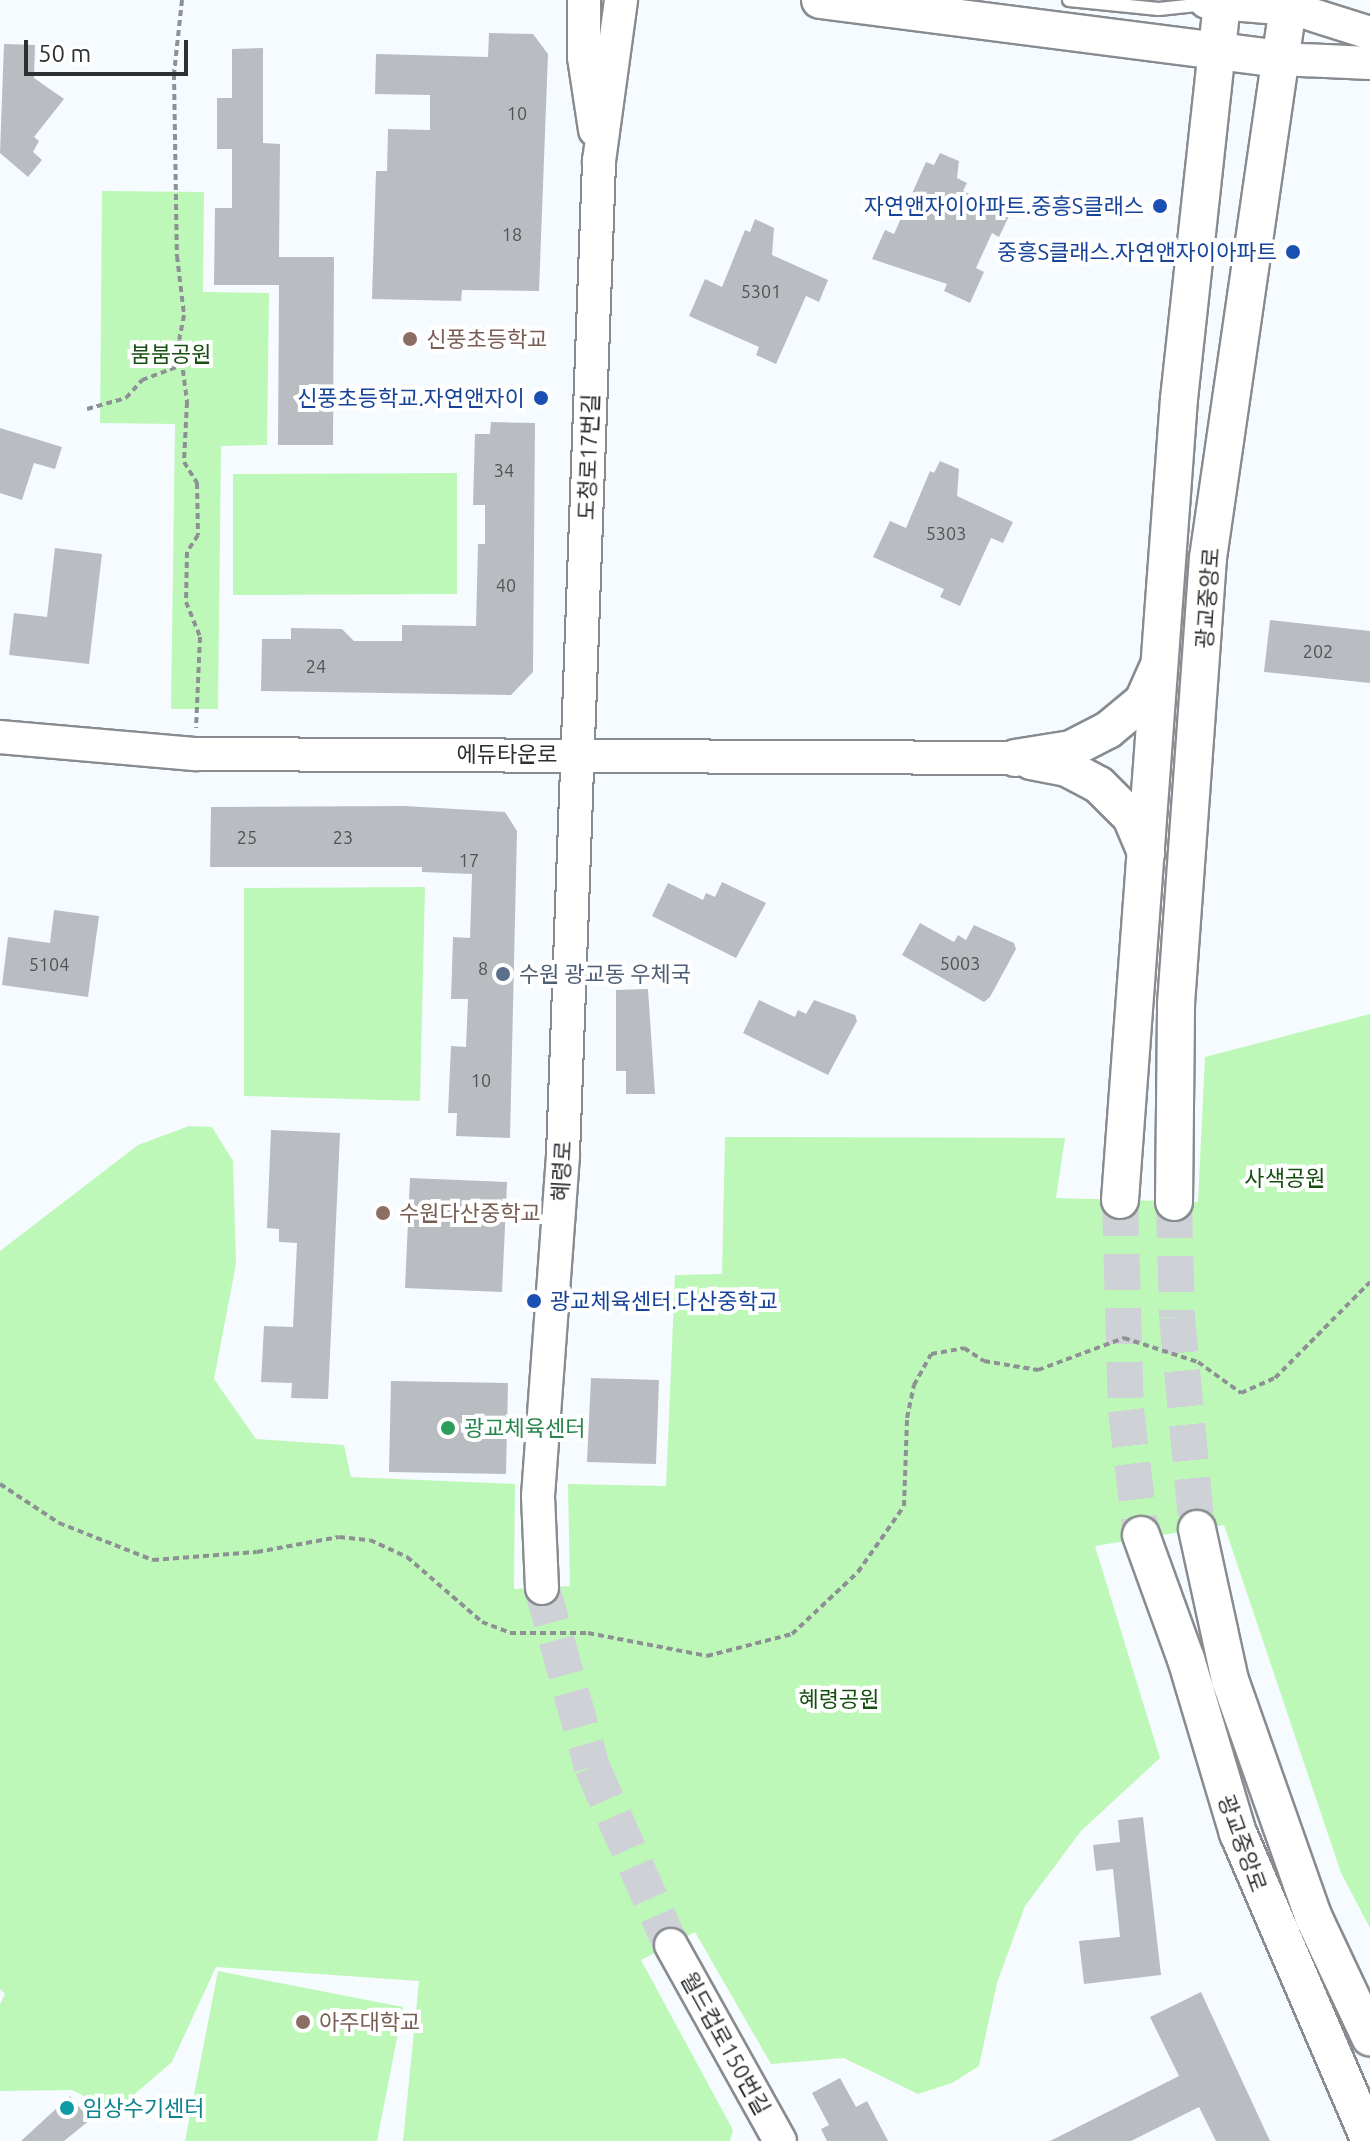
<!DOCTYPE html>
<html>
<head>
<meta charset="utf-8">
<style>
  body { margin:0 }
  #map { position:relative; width:1370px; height:2141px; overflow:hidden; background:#f6fbff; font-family:Ubuntu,"Noto Sans KR",sans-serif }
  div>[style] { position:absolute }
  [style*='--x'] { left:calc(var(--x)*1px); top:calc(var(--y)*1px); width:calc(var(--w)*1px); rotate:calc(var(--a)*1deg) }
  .green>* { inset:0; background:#bef8b8 }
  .building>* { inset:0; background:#b9bdc1 }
  .secondary-tunnel>* { height:36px; margin-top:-18px; transform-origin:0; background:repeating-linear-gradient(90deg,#ced2d6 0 36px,transparent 0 54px) }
  .path>* { height:4px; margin-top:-2px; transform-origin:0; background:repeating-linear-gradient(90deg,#8e9194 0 6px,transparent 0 10px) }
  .roads { filter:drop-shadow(2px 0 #888c90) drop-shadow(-2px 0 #888c90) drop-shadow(0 2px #888c90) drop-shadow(0 -2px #888c90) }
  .service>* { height:12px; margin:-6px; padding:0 6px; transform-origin:6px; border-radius:6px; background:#fff }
  .tertiary>* { height:32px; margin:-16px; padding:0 16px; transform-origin:16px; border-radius:16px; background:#fff }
  .secondary>* { height:36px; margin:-18px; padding:0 18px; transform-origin:18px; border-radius:18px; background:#fff }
  .dots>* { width:22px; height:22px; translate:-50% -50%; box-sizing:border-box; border:4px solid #fff; border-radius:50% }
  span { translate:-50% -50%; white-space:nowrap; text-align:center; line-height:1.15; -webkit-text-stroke:8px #fff; paint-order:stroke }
  .number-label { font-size:18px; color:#515255 }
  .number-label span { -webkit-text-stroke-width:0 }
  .transit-label { font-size:22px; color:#164399 }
  .right { translate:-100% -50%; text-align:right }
  .left { translate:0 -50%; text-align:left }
  .education-label { font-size:22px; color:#785e54 }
  .park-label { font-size:22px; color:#155010 }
  .street-label { font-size:22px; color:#2e2f31 }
  .service-label { font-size:22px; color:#4e5e75 }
  .leisure-label { font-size:22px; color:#27864d }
  .culture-label { font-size:22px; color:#0d838f }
  .scale { position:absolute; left:24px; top:40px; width:164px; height:36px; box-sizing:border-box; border:4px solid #2e2f31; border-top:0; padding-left:10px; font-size:24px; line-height:28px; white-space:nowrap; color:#2e2f31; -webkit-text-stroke:6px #fff; paint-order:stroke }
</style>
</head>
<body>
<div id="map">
  <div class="green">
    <i style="clip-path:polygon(102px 191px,204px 192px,203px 292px,269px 293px,267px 445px,221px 446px,218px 709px,171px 709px,175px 424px,100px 423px)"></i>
    <i style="clip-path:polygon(457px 473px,457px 594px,233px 595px,233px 474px)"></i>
    <i style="clip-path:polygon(425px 887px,420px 1101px,244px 1096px,244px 888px)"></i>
    <i style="clip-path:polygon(1370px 1014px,1370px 1928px,1341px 1873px,1224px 1525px,1095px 1546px,1160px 1758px,1081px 1831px,1025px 1906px,997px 1983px,979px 2066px,952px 2083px,918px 2094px,844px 2058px,771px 2064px,695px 1932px,641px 1960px,733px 2130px,730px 2141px,403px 2141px,419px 1981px,216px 1967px,172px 2062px,115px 2111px,72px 2090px,0 2091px,0 2004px,5px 1994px,0 1989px,0 1251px,138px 1145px,189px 1126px,212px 1127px,233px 1161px,236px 1264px,214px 1379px,256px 1439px,344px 1445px,351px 1477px,515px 1484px,514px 1589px,570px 1586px,568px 1484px,666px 1486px,675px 1275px,722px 1274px,725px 1137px,1065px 1138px,1056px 1198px,1198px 1202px,1205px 1057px)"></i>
    <i style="clip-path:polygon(218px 1971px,403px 2007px,377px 2141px,185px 2141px)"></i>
  </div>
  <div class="building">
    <i style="clip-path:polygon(489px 33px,533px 34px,548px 54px,539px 291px,462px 290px,461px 301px,372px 299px,376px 171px,387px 171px,388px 129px,430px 130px,430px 95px,375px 94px,376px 54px,488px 57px)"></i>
    <i style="clip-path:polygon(4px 44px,35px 45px,34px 78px,64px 99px,34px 137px,39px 141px,33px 152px,42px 160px,28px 177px,0 153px)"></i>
    <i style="clip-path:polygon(263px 48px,263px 143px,280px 144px,279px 257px,334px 257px,333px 445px,278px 445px,279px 285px,214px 285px,215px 208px,232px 208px,232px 149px,217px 149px,217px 98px,232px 98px,232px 49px)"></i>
    <i style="clip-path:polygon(940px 153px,959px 161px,957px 178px,967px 183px,963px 191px,1011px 212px,999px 237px,992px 233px,976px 268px,984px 272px,970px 303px,944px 291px,947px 284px,872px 259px,885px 230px,894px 234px,926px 162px,934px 165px)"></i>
    <i style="clip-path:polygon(755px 219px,774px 228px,772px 255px,828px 280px,819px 302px,806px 296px,776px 364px,756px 355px,759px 347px,689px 316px,705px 279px,722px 287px,745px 230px,750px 232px)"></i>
    <i style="clip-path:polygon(491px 422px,535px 423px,533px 672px,511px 695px,261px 691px,262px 639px,291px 639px,291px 628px,342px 629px,354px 641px,402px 641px,402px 625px,476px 626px,478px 544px,485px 544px,485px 505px,473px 505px,475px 434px,490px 434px)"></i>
    <i style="clip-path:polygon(0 428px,62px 447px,55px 469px,34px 463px,22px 500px,0 493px)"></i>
    <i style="clip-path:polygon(940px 461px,959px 469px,957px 496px,1013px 522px,1003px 543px,991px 538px,960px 606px,940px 597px,944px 589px,873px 557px,890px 521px,906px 528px,930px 471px,934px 473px)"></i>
    <i style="clip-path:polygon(55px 548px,102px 554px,89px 664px,9px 655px,14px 613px,47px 617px)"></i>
    <i style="clip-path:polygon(1270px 620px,1370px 631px,1370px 683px,1264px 672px)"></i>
    <i style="clip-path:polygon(405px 806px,505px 812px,517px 831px,510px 1138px,456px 1136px,457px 1113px,448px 1113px,451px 1046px,466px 1047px,468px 999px,451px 999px,453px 937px,470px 938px,472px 874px,422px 872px,422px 867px,210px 867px,211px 807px)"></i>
    <i style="clip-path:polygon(722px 882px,766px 903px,736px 958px,652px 916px,668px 883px,703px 900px,706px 893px,715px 897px)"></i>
    <i style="clip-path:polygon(54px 910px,99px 916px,88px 997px,2px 985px,8px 937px,50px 943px)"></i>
    <i style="clip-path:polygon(920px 923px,954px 942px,958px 935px,966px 940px,974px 925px,1014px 943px,1016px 949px,990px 997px,984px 1002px,902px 955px)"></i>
    <i style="clip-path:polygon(648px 989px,655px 1094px,626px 1094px,626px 1071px,616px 1071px,616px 990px)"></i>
    <i style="clip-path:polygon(759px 1000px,795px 1017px,798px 1010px,806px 1014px,814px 1000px,855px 1015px,857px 1021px,828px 1075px,743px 1033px)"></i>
    <i style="clip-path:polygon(271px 1130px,340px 1133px,328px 1399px,291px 1398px,292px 1383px,261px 1382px,264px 1326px,293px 1327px,297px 1243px,279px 1242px,279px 1229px,267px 1228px)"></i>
    <i style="clip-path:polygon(410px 1178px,507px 1182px,502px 1292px,405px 1288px)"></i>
    <i style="clip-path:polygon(591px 1378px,659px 1380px,656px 1464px,587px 1462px)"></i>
    <i style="clip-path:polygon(391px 1381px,508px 1383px,506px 1474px,389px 1472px)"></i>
    <i style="clip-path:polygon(1143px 1817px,1161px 1975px,1084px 1984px,1079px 1941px,1120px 1937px,1113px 1869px,1096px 1871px,1093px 1845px,1120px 1842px,1118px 1820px)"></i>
    <i style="clip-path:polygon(1201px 1992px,1270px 2141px,1216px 2141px,1199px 2107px,1131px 2141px,1050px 2141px,1179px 2076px,1150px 2017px)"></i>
    <i style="clip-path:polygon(840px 2078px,856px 2107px,867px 2101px,888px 2141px,827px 2141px,821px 2129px,829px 2125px,812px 2093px)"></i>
    <i style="clip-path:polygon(70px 2096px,90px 2120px,64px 2141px,21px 2141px)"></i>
  </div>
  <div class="secondary-tunnel">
    <i style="--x:1120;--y:1200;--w:210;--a:88.4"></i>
    <i style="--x:1126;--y:1410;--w:126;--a:83.2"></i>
    <i style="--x:1174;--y:1202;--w:115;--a:88.5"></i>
    <i style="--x:1177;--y:1317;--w:213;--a:84.6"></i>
    <i style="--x:542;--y:1588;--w:186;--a:74.4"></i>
    <i style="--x:592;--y:1767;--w:195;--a:66.1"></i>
  </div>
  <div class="path">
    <i style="--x:182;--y:0;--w:74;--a:96.2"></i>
    <i style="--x:174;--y:74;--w:182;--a:89.1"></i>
    <i style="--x:177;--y:256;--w:59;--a:83.2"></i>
    <i style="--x:184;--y:315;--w:25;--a:101"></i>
    <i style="--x:179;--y:340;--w:63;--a:82.6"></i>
    <i style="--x:187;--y:402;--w:60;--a:92.9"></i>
    <i style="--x:184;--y:462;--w:25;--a:58"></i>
    <i style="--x:197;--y:483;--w:52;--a:88.9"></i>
    <i style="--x:198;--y:535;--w:20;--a:123"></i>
    <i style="--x:187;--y:552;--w:50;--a:91.1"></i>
    <i style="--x:186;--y:602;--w:38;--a:68"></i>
    <i style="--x:200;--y:637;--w:91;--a:92.5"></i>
    <i style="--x:87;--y:409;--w:41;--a:-15.8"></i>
    <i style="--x:126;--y:398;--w:24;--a:-48"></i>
    <i style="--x:142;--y:380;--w:43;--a:-20.6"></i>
    <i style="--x:0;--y:1484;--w:71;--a:33.5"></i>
    <i style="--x:59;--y:1523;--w:101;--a:21.5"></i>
    <i style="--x:153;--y:1560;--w:104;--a:-4.4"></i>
    <i style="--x:257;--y:1552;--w:83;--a:-10.4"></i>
    <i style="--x:339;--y:1537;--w:31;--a:6"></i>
    <i style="--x:370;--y:1540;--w:41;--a:24.7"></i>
    <i style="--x:407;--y:1557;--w:99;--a:40.9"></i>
    <i style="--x:482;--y:1622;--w:30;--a:21"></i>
    <i style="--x:510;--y:1633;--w:78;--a:0"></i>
    <i style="--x:588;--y:1633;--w:121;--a:10.9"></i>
    <i style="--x:707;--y:1656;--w:88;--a:-14.5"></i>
    <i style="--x:792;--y:1634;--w:91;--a:-43.2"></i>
    <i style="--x:858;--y:1572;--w:80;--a:-55.1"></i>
    <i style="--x:904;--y:1506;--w:88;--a:-88"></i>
    <i style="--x:907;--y:1418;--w:34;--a:-78"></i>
    <i style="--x:914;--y:1385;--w:35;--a:-61"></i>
    <i style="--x:931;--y:1354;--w:34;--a:-10"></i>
    <i style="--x:964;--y:1348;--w:24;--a:33"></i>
    <i style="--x:984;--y:1361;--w:55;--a:9.5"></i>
    <i style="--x:1038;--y:1370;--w:92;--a:-20.4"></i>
    <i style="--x:1124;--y:1338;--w:78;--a:18"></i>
    <i style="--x:1198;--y:1362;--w:53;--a:35.8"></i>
    <i style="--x:1241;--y:1393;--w:37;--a:-24"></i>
    <i style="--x:1275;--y:1378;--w:135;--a:-45.3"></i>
  </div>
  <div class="roads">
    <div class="service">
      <i style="--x:1069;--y:0;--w:90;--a:5.7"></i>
      <i style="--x:1159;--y:9;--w:47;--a:-6.1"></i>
    </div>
    <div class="tertiary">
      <i style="--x:584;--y:0;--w:57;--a:90"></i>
      <i style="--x:584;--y:57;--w:74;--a:81.4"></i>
      <i style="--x:1288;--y:7;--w:86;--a:17.6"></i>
      <i style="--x:1279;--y:59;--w:91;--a:2.5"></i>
      <i style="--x:0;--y:737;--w:196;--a:5"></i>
      <i style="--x:195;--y:754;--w:820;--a:0.28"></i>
      <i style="--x:542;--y:1588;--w:92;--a:-92.5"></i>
      <i style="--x:538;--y:1496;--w:343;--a:-85.8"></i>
      <i style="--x:563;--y:1154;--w:994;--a:-87.92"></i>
      <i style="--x:599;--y:161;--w:162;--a:-82.2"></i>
      <i style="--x:671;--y:1945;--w:224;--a:60.9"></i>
    </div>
    <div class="secondary">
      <i style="--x:820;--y:0;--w:463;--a:7.3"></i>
      <i style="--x:1207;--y:0;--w:81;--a:4.9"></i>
      <i style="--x:1015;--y:758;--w:57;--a:-9.1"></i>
      <i style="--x:1071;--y:749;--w:42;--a:-27.2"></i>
      <i style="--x:1108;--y:730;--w:45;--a:-39.6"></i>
      <i style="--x:1143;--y:701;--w:35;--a:-66"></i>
      <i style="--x:1031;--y:761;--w:37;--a:11"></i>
      <i style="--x:1067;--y:768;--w:36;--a:28"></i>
      <i style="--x:1099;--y:785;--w:45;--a:45"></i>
      <i style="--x:1131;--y:817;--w:39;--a:67"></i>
      <i style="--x:1120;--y:1200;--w:803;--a:-85.79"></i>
      <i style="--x:1179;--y:399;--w:401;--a:-83.8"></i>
      <i style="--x:1174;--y:1202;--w:198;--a:-89.4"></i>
      <i style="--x:1176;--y:1004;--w:447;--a:-85.9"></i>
      <i style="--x:1208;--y:558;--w:564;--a:-81.74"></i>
      <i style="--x:1197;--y:1529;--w:155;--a:77.7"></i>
      <i style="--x:1230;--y:1680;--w:252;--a:70.6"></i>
      <i style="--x:1314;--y:1918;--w:132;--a:64.8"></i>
      <i style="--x:1141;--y:1535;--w:132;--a:70.1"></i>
      <i style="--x:1186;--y:1659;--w:182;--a:73.4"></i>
      <i style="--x:1238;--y:1833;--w:335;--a:66.8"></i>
    </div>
  </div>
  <div class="dots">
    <i style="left:1160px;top:206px;background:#1a4fb4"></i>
    <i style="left:1293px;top:252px;background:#1a4fb4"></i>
    <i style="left:410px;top:339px;background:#8d6e63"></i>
    <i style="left:541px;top:398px;background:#1a4fb4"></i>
    <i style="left:503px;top:974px;background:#5c6f8a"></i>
    <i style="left:383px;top:1213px;background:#8d6e63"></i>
    <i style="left:534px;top:1301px;background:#1a4fb4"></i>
    <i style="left:448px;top:1428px;background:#2e9e5b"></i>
    <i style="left:303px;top:2022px;background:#8d6e63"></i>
    <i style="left:67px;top:2108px;background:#0f9aa8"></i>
  </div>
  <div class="number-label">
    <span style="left:517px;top:113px">10</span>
    <span style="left:512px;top:234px">18</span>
    <span style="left:761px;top:291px">5301</span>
    <span style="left:504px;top:470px">34</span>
    <span style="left:946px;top:533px">5303</span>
    <span style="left:506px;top:585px">40</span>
    <span style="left:1318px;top:651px">202</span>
    <span style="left:316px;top:666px">24</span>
    <span style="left:247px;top:837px">25</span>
    <span style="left:343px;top:837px">23</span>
    <span style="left:469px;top:860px">17</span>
    <span style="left:960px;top:963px">5003</span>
    <span style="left:49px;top:964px">5104</span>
    <span style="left:483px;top:968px">8</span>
    <span style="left:481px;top:1080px">10</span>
  </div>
  <div class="transit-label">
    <span class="right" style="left:1144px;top:206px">자연앤자이아파트.중흥S클래스</span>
    <span class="right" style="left:1277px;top:252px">중흥S클래스.자연앤자이아파트</span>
    <span class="right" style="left:525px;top:398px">신풍초등학교.자연앤자이</span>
    <span class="left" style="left:550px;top:1301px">광교체육센터.다산중학교</span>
  </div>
  <div class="education-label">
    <span class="left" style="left:426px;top:339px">신풍초등학교</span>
    <span class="left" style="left:399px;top:1213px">수원다산중학교</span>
    <span class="left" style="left:319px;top:2022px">아주대학교</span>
  </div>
  <div class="park-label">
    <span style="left:171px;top:354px">붐붐공원</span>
    <span style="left:1285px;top:1178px">사색공원</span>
    <span style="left:839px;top:1699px">혜령공원</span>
  </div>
  <div class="street-label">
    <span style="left:588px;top:457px;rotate:-88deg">도청로17번길</span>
    <span style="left:1207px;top:598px;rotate:-86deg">광교중앙로</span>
    <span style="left:507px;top:754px">에듀타운로</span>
    <span style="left:561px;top:1171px;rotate:-87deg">혜령로</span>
    <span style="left:1243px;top:1843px;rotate:70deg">광교중앙로</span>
    <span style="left:726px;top:2043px;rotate:61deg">월드컵로150번길</span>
  </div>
  <div class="service-label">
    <span class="left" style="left:519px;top:974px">수원 광교동 우체국</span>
  </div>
  <div class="leisure-label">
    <span class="left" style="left:464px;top:1428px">광교체육센터</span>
  </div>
  <div class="culture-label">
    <span class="left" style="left:83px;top:2108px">임상수기센터</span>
  </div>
  <div class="scale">50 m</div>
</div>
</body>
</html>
